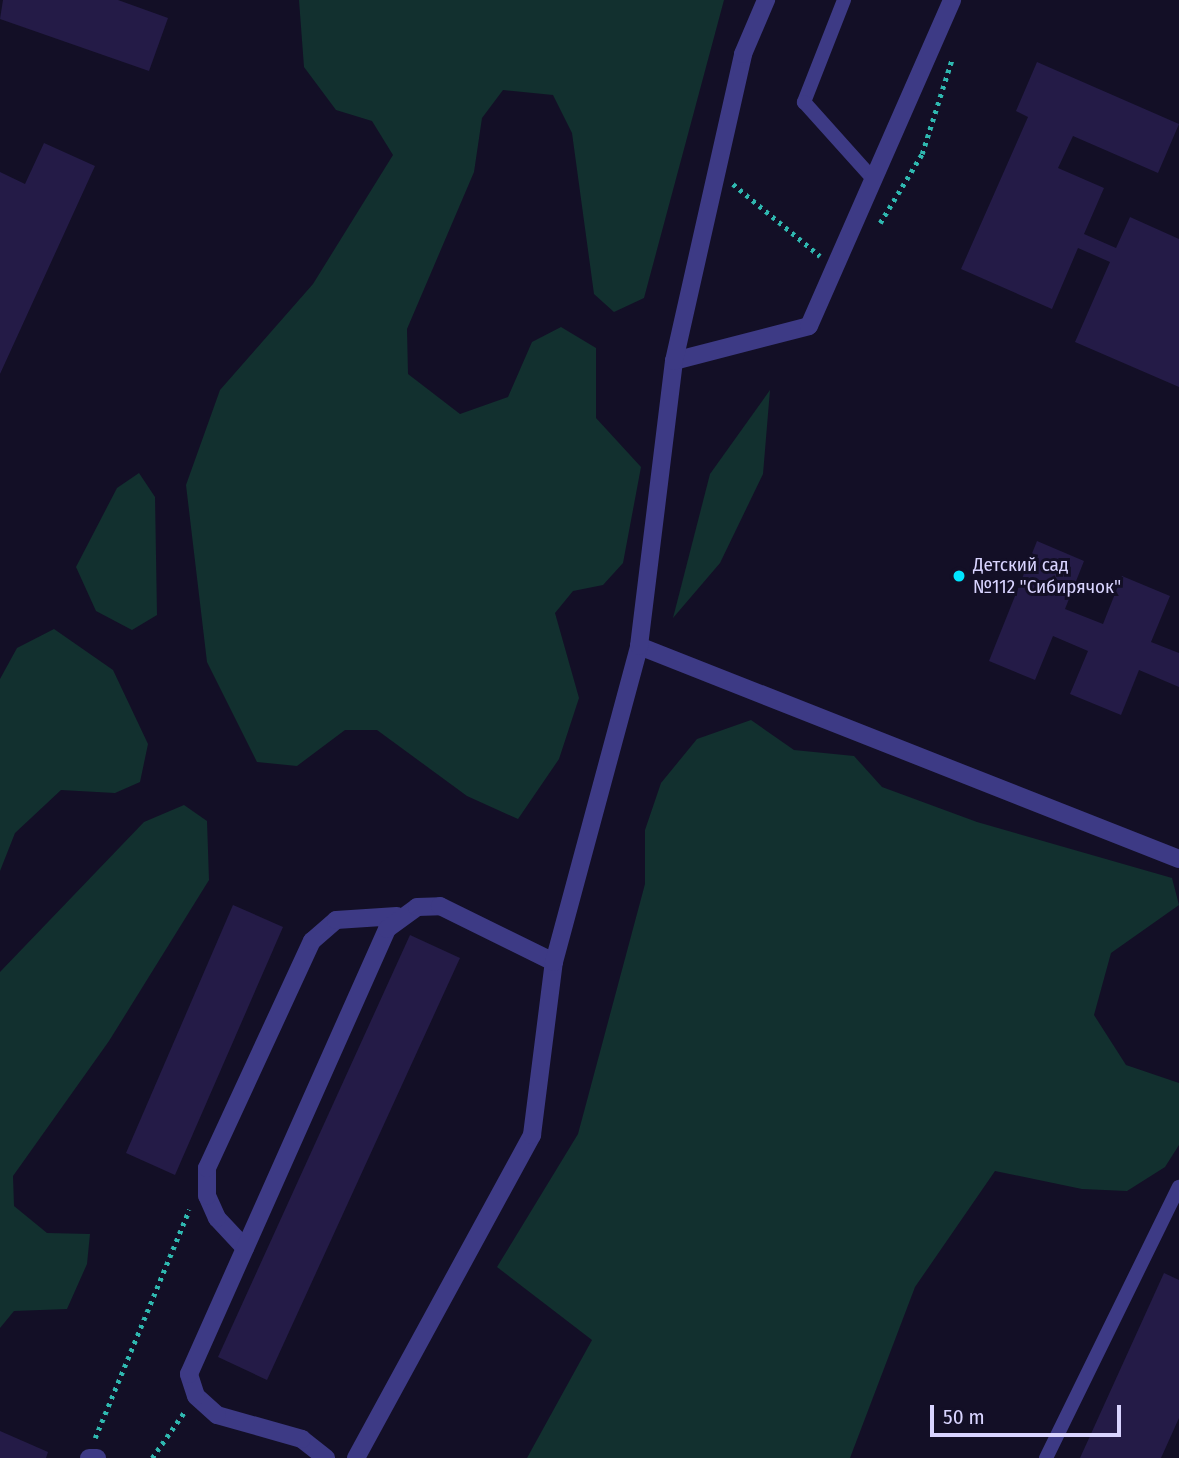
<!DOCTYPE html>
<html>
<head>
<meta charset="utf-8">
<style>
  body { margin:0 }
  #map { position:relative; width:1179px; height:1458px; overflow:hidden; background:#130f26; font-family:"Fira Sans Condensed",sans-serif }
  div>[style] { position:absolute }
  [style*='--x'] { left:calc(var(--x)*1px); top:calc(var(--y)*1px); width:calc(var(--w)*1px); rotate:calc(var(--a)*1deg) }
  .green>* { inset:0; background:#12302f }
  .building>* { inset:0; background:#241b47 }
  .path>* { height:4.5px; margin-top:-2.25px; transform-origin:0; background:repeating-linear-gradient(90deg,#2fb8b0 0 3.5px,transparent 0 8.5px) }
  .service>* { height:14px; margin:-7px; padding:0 7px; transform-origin:7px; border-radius:7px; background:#3d3a85 }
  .minor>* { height:18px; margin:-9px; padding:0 9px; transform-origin:9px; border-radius:9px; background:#3d3a85 }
  .dots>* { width:19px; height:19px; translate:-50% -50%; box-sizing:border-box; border:4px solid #130f26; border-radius:50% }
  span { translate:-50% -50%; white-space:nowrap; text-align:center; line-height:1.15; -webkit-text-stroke:6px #130f26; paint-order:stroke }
  .poi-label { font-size:19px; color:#d9d4ff }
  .left { translate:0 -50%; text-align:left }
  .scale { position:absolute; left:930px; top:1405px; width:191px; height:32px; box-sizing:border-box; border:4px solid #d9d4ff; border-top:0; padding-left:9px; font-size:21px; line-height:24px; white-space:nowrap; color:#d9d4ff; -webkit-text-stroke:5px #130f26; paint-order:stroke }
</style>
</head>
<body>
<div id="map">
  <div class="green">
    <i style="clip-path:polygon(299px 0,724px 0,644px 298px,614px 312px,594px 294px,572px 133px,553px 95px,503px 90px,482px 118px,474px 172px,407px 329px,408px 374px,460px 414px,508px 397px,532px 342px,561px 327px,596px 348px,596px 418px,641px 467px,623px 563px,603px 585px,573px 591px,555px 613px,579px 698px,559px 759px,518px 819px,467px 796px,377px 730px,345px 730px,297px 766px,257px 762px,207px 662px,186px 485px,220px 390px,313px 284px,393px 155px,372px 121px,336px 110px,304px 67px)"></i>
    <i style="clip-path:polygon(770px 390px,763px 474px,720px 563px,673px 618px,710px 474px)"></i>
    <i style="clip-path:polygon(139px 473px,155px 497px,157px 615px,132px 630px,96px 611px,76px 567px,117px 488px)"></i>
    <i style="clip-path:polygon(54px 629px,113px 670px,148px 744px,140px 782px,115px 793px,61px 790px,15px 833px,0 871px,0 679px,17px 648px)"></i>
    <i style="clip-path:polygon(751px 720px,794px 750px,854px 756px,882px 787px,977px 822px,1172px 878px,1179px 905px,1111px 953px,1094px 1015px,1126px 1065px,1179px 1083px,1179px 1145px,1165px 1167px,1127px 1191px,1082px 1189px,995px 1171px,915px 1287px,850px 1458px,527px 1458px,592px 1340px,497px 1267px,578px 1134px,645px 884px,645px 830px,661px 783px,697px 739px)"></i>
    <i style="clip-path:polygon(184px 805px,207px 821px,209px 880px,109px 1041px,13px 1176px,14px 1206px,47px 1233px,90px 1234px,87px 1264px,67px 1309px,14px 1311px,0 1328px,0 972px,144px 822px)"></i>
  </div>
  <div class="building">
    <i style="clip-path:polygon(3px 0,118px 0,168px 18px,149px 71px,0 19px)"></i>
    <i style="clip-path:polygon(1037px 62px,1179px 124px,1158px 173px,1073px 136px,1058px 168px,1104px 188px,1084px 234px,1116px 248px,1130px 217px,1179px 239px,1179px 387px,1075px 342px,1110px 262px,1078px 248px,1052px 309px,961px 269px,1028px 117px,1016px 111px)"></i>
    <i style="clip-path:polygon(44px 143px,95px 166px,0 374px,0 172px,25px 184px)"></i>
    <i style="clip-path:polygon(1037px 541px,1084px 561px,1065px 609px,1103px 624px,1122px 576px,1170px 596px,1151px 642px,1179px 653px,1179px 687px,1139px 670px,1121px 715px,1070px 694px,1088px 651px,1053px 636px,1035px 680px,989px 661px)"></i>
    <i style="clip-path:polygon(233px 905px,283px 927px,175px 1175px,126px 1153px)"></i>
    <i style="clip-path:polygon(410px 935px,460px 958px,267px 1380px,218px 1357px)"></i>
    <i style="clip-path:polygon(1164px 1273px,1179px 1280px,1179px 1418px,1161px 1458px,1080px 1458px)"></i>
    <i style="clip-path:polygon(0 1431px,48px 1452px,46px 1458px,0 1458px)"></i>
  </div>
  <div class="path">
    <i style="--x:733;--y:184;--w:113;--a:39.6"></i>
    <i style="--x:880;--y:223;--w:81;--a:-58.7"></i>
    <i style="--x:922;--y:154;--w:100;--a:-72.5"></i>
    <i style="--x:95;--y:1438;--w:247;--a:-67.6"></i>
    <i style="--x:152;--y:1458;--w:57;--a:-54.9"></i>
  </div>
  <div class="service">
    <i style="--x:844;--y:0;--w:110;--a:111.4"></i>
    <i style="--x:804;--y:102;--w:105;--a:48.1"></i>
    <i style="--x:1046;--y:1458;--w:302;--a:-63.9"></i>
  </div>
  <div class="minor">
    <i style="--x:674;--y:361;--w:139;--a:-14.5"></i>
    <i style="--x:809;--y:326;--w:356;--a:-66.3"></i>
    <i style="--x:639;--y:646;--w:580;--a:21.53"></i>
    <i style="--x:245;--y:1248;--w:41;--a:-133"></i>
    <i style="--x:217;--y:1218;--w:24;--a:-114"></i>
    <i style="--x:207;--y:1196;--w:28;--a:-90"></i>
    <i style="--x:207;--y:1168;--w:250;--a:-65.2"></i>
    <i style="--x:312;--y:941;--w:32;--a:-41"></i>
    <i style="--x:336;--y:920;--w:61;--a:-3.8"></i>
    <i style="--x:89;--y:1458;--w:8;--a:0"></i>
    <i style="--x:326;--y:1458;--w:31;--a:-142"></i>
    <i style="--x:302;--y:1439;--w:88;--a:-164.2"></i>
    <i style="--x:217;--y:1415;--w:28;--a:-138"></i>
    <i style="--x:196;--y:1396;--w:23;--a:-108"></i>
    <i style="--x:189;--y:1374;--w:487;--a:-66"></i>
    <i style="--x:387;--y:929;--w:37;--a:-36"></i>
    <i style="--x:417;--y:907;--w:23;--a:-2"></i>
    <i style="--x:440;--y:906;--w:127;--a:26.2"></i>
    <i style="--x:356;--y:1458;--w:368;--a:-61.4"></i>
    <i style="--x:532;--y:1135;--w:174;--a:-82.8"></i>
    <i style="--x:554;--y:962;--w:327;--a:-74.9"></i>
    <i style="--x:639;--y:646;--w:287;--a:-83"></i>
    <i style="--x:674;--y:361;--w:315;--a:-77.3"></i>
    <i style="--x:743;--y:54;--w:59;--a:-66.9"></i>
  </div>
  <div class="dots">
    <i style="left:959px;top:576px;background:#00e5ff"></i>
  </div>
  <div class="poi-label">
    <span class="left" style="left:973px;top:576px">Детский сад<br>№112 "Сибирячок"</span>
  </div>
  <div class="scale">50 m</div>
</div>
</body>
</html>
